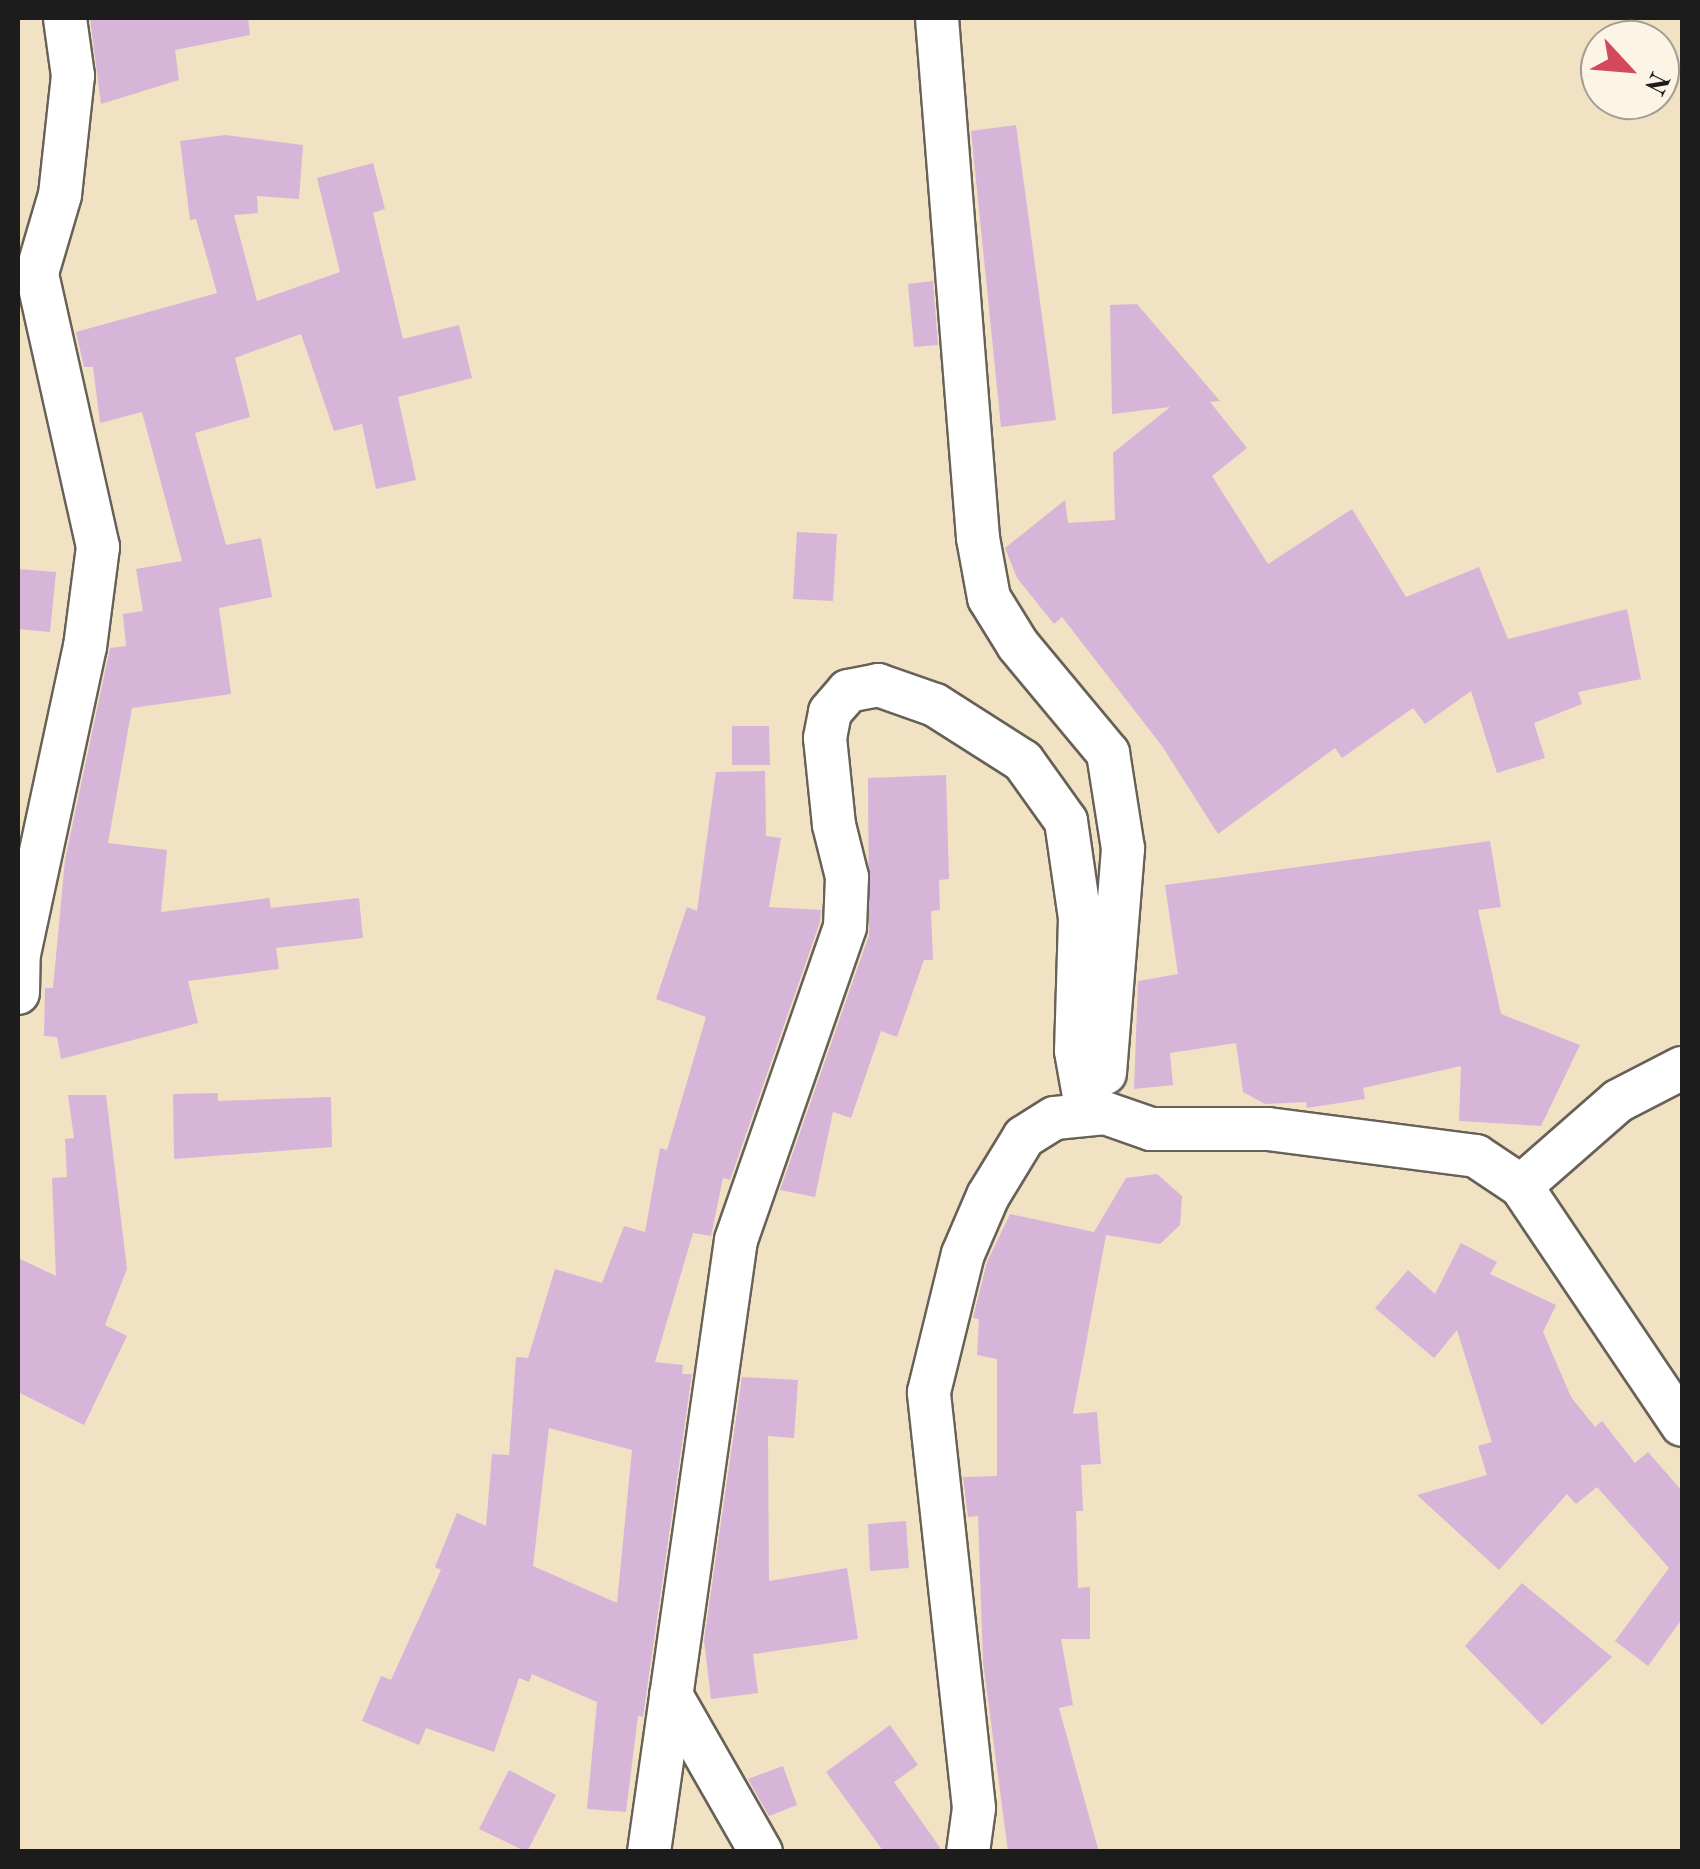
<!DOCTYPE html>
<html>
<head>
<meta charset="utf-8">
<style>
  body { margin:0 }
  #map { position:relative; width:1700px; height:1869px; overflow:hidden; background:#f1e2c4; font-family:"Old Standard TT",serif }
  div>[style] { position:absolute }
  [style*='--x'] { left:calc(var(--x)*1px); top:calc(var(--y)*1px); width:calc(var(--w)*1px); rotate:calc(var(--a)*1deg) }
  .building>* { inset:0; background:#d6b5d9 }
  .roads { filter:drop-shadow(2px 0 #676157) drop-shadow(-2px 0 #676157) drop-shadow(0 2px #676157) drop-shadow(0 -2px #676157) }
  .street>* { height:42px; margin:-21px; padding:0 21px; transform-origin:21px; border-radius:21px; background:#fff }
  span { translate:-50% -50%; white-space:nowrap; text-align:center; line-height:1.15; -webkit-text-stroke:9px #fcf5e5; paint-order:stroke }
  .frame { position:absolute; inset:0; border:20px solid #1c1c1c; pointer-events:none }
  .north { position:absolute; left:1580px; top:20px; width:100px; height:100px; box-sizing:border-box; background:#fcf5e5; border:2px solid #a29e95; border-radius:50%; rotate:116deg; font-size:28px; font-weight:700; line-height:40px; text-align:center; color:#1c1c1c }
  .north::after { content:''; display:block; margin:auto; width:35px; height:45px; background:#d1495b; clip-path:polygon(50% 0,100% 100%,50% 72%,0 100%) }
</style>
</head>
<body>
<div id="map">
  <div class="building">
    <i style="clip-path:polygon(90px 18px,248px 18px,250px 35px,175px 50px,179px 80px,101px 104px)"></i>
    <i style="clip-path:polygon(1016px 125px,1056px 420px,1001px 427px,971px 131px)"></i>
    <i style="clip-path:polygon(225px 135px,303px 145px,299px 199px,257px 196px,258px 213px,234px 215px,257px 301px,340px 272px,317px 178px,373px 163px,385px 209px,373px 213px,403px 339px,459px 325px,472px 378px,398px 397px,416px 480px,376px 489px,362px 424px,334px 431px,301px 334px,235px 358px,250px 417px,195px 433px,226px 545px,261px 538px,272px 597px,219px 608px,231px 694px,132px 708px,108px 843px,167px 850px,161px 912px,269px 898px,271px 908px,359px 898px,363px 938px,276px 948px,279px 969px,188px 981px,198px 1023px,61px 1059px,57px 1037px,44px 1036px,45px 988px,53px 988px,65px 860px,110px 648px,126px 646px,123px 614px,143px 611px,136px 569px,182px 561px,142px 412px,100px 423px,93px 367px,84px 367px,76px 332px,217px 293px,196px 219px,190px 220px,180px 141px)"></i>
    <i style="clip-path:polygon(933px 281px,938px 345px,914px 347px,908px 284px)"></i>
    <i style="clip-path:polygon(1137px 304px,1220px 401px,1210px 402px,1247px 448px,1212px 476px,1268px 564px,1352px 509px,1406px 597px,1479px 567px,1508px 639px,1627px 609px,1641px 679px,1578px 692px,1582px 704px,1534px 723px,1545px 758px,1497px 773px,1471px 691px,1425px 724px,1413px 708px,1342px 758px,1335px 748px,1218px 834px,1162px 746px,1062px 617px,1054px 624px,1017px 578px,1005px 548px,1065px 500px,1068px 523px,1115px 520px,1113px 453px,1170px 407px,1112px 414px,1110px 305px)"></i>
    <i style="clip-path:polygon(797px 532px,837px 534px,833px 601px,793px 599px)"></i>
    <i style="clip-path:polygon(18px 569px,56px 572px,50px 632px,18px 629px)"></i>
    <i style="clip-path:polygon(732px 726px,769px 726px,770px 765px,732px 765px)"></i>
    <i style="clip-path:polygon(evenodd,765px 771px,766px 836px,781px 838px,769px 907px,821px 910px,820px 922px,730px 1180px,723px 1178px,711px 1236px,693px 1233px,655px 1362px,683px 1365px,682px 1374px,692px 1374px,643px 1717px,638px 1716px,626px 1812px,587px 1809px,597px 1702px,532px 1674px,529px 1682px,519px 1678px,494px 1752px,426px 1728px,419px 1745px,362px 1721px,381px 1676px,391px 1680px,441px 1570px,435px 1567px,457px 1513px,486px 1526px,492px 1454px,509px 1455px,516px 1357px,528px 1358px,555px 1269px,602px 1283px,624px 1226px,645px 1232px,660px 1148px,667px 1150px,706px 1017px,656px 999px,687px 907px,697px 911px,716px 772px,765px 771px,549px 1428px,632px 1450px,617px 1603px,533px 1566px,549px 1428px)"></i>
    <i style="clip-path:polygon(946px 775px,949px 879px,939px 880px,940px 910px,931px 911px,933px 960px,924px 960px,897px 1037px,881px 1031px,851px 1118px,833px 1112px,815px 1197px,780px 1190px,869px 935px,868px 778px)"></i>
    <i style="clip-path:polygon(1490px 841px,1501px 907px,1478px 910px,1501px 1014px,1580px 1045px,1541px 1126px,1459px 1121px,1461px 1066px,1363px 1088px,1365px 1099px,1307px 1108px,1306px 1102px,1265px 1104px,1243px 1092px,1236px 1043px,1170px 1053px,1173px 1085px,1134px 1089px,1138px 981px,1178px 974px,1165px 885px)"></i>
    <i style="clip-path:polygon(218px 1093px,218px 1101px,331px 1097px,332px 1147px,174px 1159px,173px 1094px)"></i>
    <i style="clip-path:polygon(68px 1095px,106px 1095px,127px 1269px,105px 1325px,127px 1336px,84px 1425px,18px 1392px,18px 1258px,56px 1276px,52px 1178px,67px 1177px,65px 1139px,74px 1138px)"></i>
    <i style="clip-path:polygon(1157px 1174px,1182px 1196px,1180px 1225px,1160px 1244px,1106px 1235px,1073px 1414px,1097px 1412px,1101px 1464px,1081px 1465px,1083px 1511px,1076px 1511px,1078px 1588px,1090px 1587px,1090px 1639px,1061px 1639px,1073px 1705px,1059px 1708px,1099px 1852px,1008px 1852px,983px 1662px,978px 1516px,968px 1517px,963px 1477px,997px 1476px,997px 1359px,977px 1355px,979px 1319px,973px 1318px,987px 1262px,1010px 1214px,1094px 1232px,1126px 1178px)"></i>
    <i style="clip-path:polygon(1461px 1243px,1497px 1262px,1490px 1274px,1556px 1305px,1543px 1332px,1571px 1397px,1595px 1427px,1602px 1421px,1635px 1463px,1648px 1452px,1682px 1491px,1682px 1619px,1648px 1666px,1615px 1641px,1669px 1568px,1597px 1487px,1576px 1504px,1567px 1494px,1499px 1570px,1417px 1495px,1487px 1475px,1478px 1446px,1492px 1442px,1457px 1330px,1434px 1358px,1375px 1308px,1408px 1270px,1435px 1294px)"></i>
    <i style="clip-path:polygon(742px 1377px,798px 1380px,794px 1438px,768px 1436px,769px 1581px,847px 1568px,858px 1639px,753px 1654px,758px 1693px,711px 1699px,704px 1640px)"></i>
    <i style="clip-path:polygon(906px 1521px,909px 1568px,870px 1571px,868px 1524px)"></i>
    <i style="clip-path:polygon(1522px 1583px,1612px 1657px,1542px 1725px,1465px 1646px)"></i>
    <i style="clip-path:polygon(890px 1725px,918px 1765px,894px 1782px,943px 1852px,884px 1852px,826px 1772px)"></i>
    <i style="clip-path:polygon(783px 1766px,797px 1805px,769px 1816px,748px 1779px)"></i>
    <i style="clip-path:polygon(509px 1770px,556px 1795px,527px 1852px,479px 1829px)"></i>
  </div>
  <div class="roads">
    <div class="street">
      <i style="--x:937;--y:18;--w:522;--a:85.49"></i>
      <i style="--x:978;--y:538;--w:61;--a:79.6"></i>
      <i style="--x:989;--y:598;--w:55;--a:58.3"></i>
      <i style="--x:1018;--y:645;--w:141;--a:50.2"></i>
      <i style="--x:1108;--y:753;--w:97;--a:81.1"></i>
      <i style="--x:1123;--y:849;--w:225;--a:94.6"></i>
      <i style="--x:18;--y:993;--w:39;--a:-89"></i>
      <i style="--x:19;--y:954;--w:314;--a:-77.9"></i>
      <i style="--x:85;--y:647;--w:101;--a:-82.6"></i>
      <i style="--x:98;--y:547;--w:281;--a:-102.6"></i>
      <i style="--x:37;--y:273;--w:81;--a:-73.6"></i>
      <i style="--x:60;--y:195;--w:120;--a:-83.8"></i>
      <i style="--x:73;--y:76;--w:59;--a:-97.9"></i>
      <i style="--x:1521;--y:1186;--w:129;--a:-41.2"></i>
      <i style="--x:1618;--y:1101;--w:72;--a:-27.3"></i>
      <i style="--x:671;--y:1695;--w:181;--a:60.2"></i>
      <i style="--x:649;--y:1852;--w:618;--a:-81.91"></i>
      <i style="--x:736;--y:1240;--w:331;--a:-70.8"></i>
      <i style="--x:845;--y:927;--w:50;--a:-87.7"></i>
      <i style="--x:847;--y:877;--w:54;--a:-104"></i>
      <i style="--x:834;--y:825;--w:87;--a:-95.9"></i>
      <i style="--x:825;--y:738;--w:26;--a:-79"></i>
      <i style="--x:830;--y:712;--w:28;--a:-49"></i>
      <i style="--x:848;--y:691;--w:31;--a:-11"></i>
      <i style="--x:878;--y:685;--w:60;--a:19.3"></i>
      <i style="--x:935;--y:705;--w:104;--a:32.5"></i>
      <i style="--x:1023;--y:761;--w:74;--a:54.4"></i>
      <i style="--x:1066;--y:821;--w:98;--a:81.8"></i>
      <i style="--x:1080;--y:918;--w:133;--a:91.7"></i>
      <i style="--x:1076;--y:1051;--w:63;--a:79.9"></i>
      <i style="--x:968;--y:1852;--w:44;--a:-82.2"></i>
      <i style="--x:974;--y:1808;--w:418;--a:-96.2"></i>
      <i style="--x:929;--y:1392;--w:142;--a:-76.2"></i>
      <i style="--x:963;--y:1254;--w:63;--a:-66.7"></i>
      <i style="--x:988;--y:1196;--w:69;--a:-58.6"></i>
      <i style="--x:1024;--y:1137;--w:36;--a:-32"></i>
      <i style="--x:1055;--y:1118;--w:50;--a:-5.7"></i>
      <i style="--x:1105;--y:1113;--w:49;--a:19.2"></i>
      <i style="--x:1151;--y:1129;--w:117;--a:0"></i>
      <i style="--x:1268;--y:1129;--w:210;--a:7.4"></i>
      <i style="--x:1476;--y:1156;--w:54;--a:33.7"></i>
      <i style="--x:1521;--y:1186;--w:288;--a:56"></i>
    </div>
  </div>
  <div class="frame"></div>
  <div class="north">N</div>
</div>
</body>
</html>
